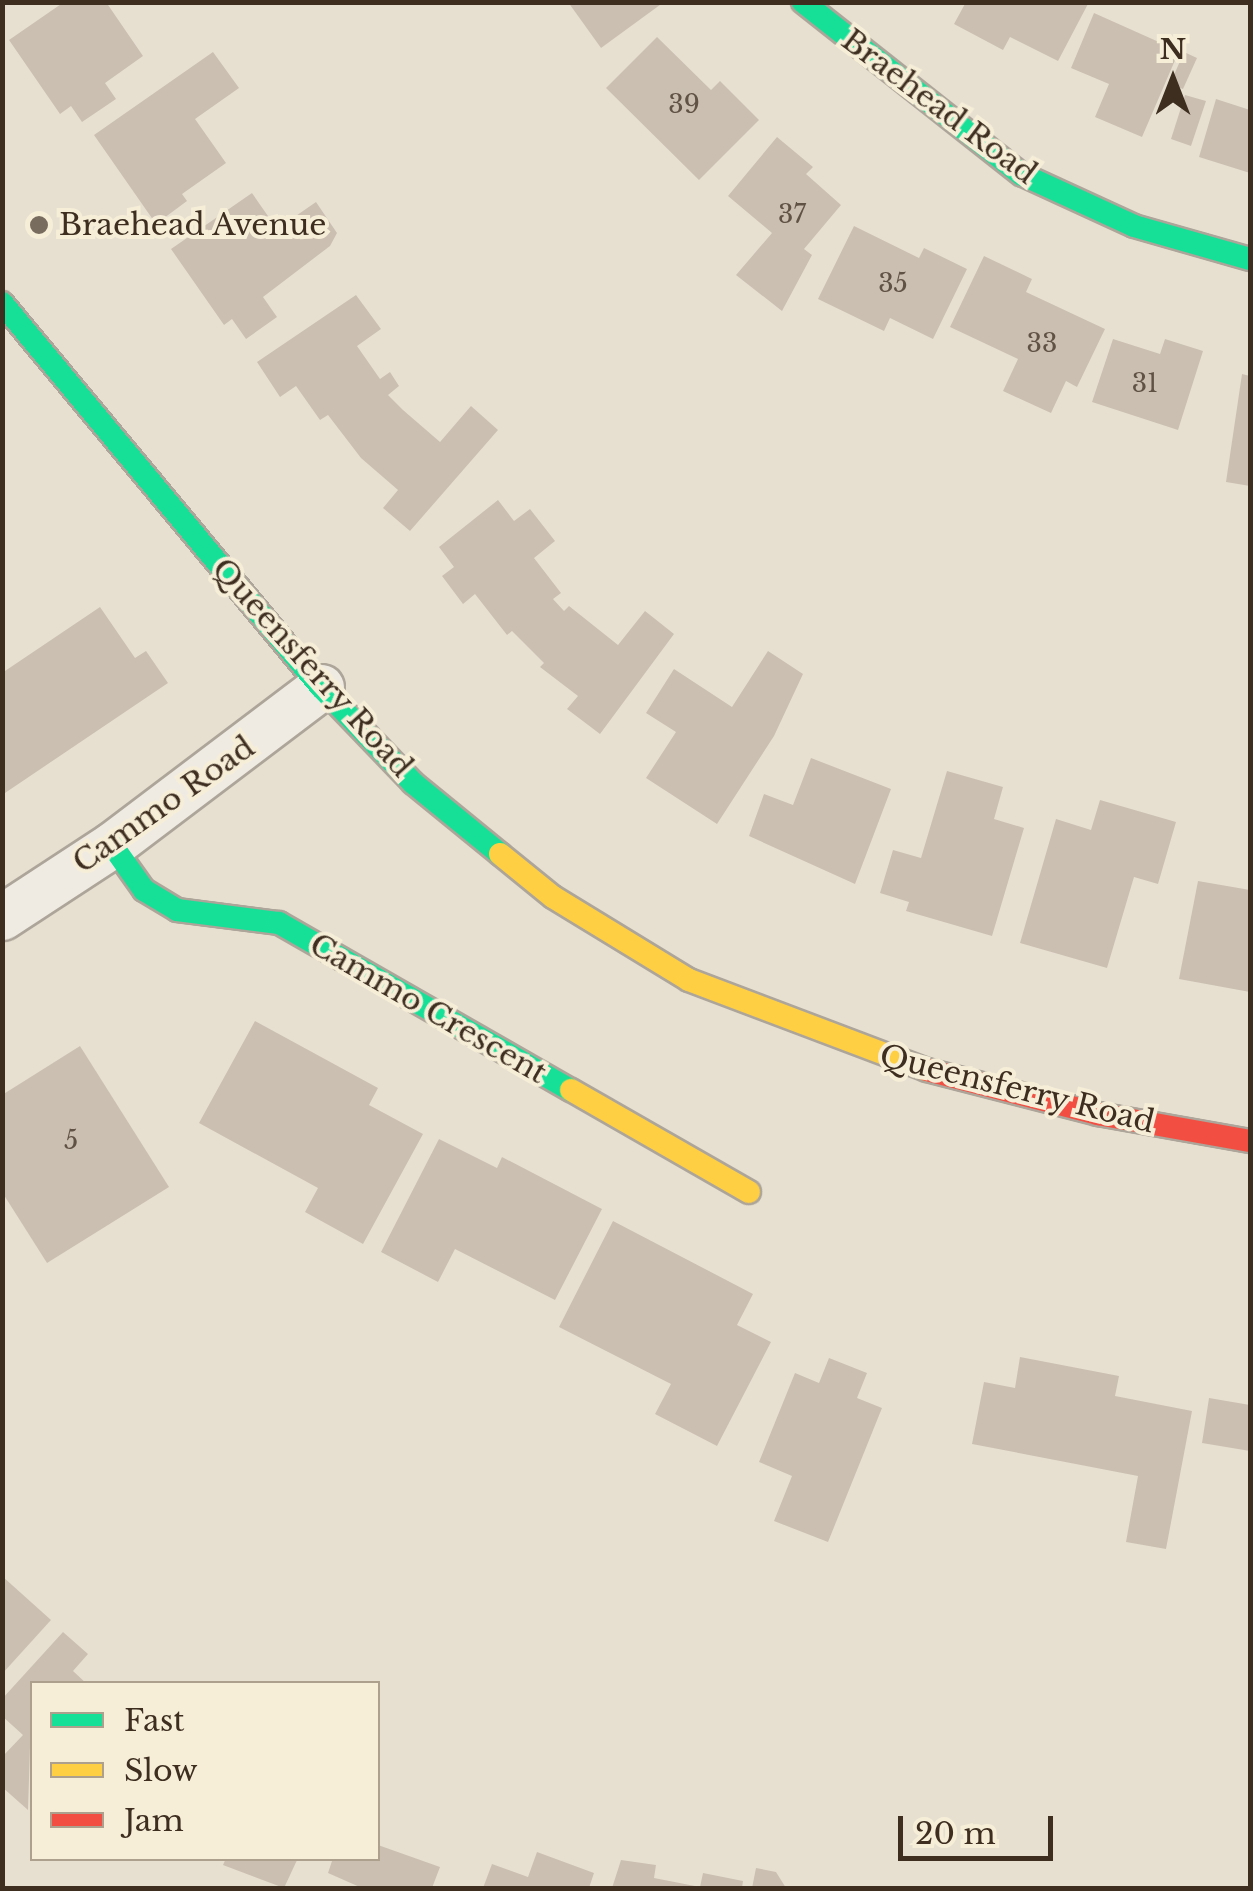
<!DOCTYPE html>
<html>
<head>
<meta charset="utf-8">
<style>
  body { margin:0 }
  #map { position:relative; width:1253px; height:1891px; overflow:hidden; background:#e7e0d1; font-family:"Libre Baskerville",serif }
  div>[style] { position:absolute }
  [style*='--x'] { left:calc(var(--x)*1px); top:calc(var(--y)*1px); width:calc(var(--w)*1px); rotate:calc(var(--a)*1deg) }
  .building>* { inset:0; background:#cbbfb2 }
  .roads { filter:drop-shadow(2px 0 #ada599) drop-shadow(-2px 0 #ada599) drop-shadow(0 2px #ada599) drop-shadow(0 -2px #ada599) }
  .street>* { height:45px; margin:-22.5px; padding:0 22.5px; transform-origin:22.5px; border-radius:22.5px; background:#efebe3 }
  .fast>* { height:22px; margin:-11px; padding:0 11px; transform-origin:11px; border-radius:11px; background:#16e098 }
  .slow>* { height:22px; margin:-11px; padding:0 11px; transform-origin:11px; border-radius:11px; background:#ffcf43 }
  .jam>* { height:22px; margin:-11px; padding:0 11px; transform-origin:11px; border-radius:11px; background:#f24e42 }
  .dots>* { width:28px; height:28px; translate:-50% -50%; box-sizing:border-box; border:5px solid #f7eed8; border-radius:50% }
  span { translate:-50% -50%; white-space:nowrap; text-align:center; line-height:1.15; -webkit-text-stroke:8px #f7eed8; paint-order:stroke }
  .number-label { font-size:25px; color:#605244 }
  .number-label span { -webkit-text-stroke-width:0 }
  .street-label { font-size:30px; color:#3d2e20 }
  .poi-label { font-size:30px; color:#3d2e20 }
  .left { translate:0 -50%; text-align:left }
  .frame { position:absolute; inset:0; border:5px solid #3d2e20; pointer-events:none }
  .legend { position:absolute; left:30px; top:1681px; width:350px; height:180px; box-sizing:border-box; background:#f7eed8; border:2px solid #ada18e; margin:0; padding:12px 18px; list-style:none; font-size:30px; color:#3d2e20 }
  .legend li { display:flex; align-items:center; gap:20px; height:50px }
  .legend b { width:50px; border:2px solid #ada18e }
  .north { position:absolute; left:1123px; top:30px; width:100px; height:100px; -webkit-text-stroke:8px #f7eed8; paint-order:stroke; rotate:0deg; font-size:28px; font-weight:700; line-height:40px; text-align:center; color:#3d2e20 }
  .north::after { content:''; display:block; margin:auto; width:35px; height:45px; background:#3d2e20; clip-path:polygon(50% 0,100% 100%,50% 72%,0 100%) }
  .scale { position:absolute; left:898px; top:1816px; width:155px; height:45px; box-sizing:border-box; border:5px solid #3d2e20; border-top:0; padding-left:12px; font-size:30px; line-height:35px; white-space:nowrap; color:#3d2e20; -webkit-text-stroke:8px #f7eed8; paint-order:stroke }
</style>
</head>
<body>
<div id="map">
  <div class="building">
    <i style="clip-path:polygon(64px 2px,106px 2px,143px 56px,105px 83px,116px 99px,82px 122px,71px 106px,60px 114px,9px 40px)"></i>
    <i style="clip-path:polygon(568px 2px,664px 2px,601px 48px)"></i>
    <i style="clip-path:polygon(966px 2px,1089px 2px,1058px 61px,1010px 37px,1003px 50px,954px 24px)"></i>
    <i style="clip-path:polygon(1094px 13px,1179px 51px,1142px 137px,1095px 117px,1109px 84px,1071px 68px)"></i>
    <i style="clip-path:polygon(657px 37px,711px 90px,720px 81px,759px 120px,699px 180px,606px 88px)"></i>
    <i style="clip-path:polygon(213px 52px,239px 88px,195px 119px,226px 163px,182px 194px,187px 201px,156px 224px,94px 135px)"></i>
    <i style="clip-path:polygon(1184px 52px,1197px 58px,1183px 89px,1170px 84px)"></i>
    <i style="clip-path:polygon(1185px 95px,1206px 101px,1191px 146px,1171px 139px)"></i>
    <i style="clip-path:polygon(1216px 99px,1250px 110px,1250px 173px,1199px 157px)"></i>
    <i style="clip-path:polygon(777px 137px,813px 167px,806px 174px,841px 205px,804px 249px,812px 255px,782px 311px,736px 275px,772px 233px,728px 196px)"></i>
    <i style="clip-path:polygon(252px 193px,277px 229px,316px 202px,337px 233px,330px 246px,263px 297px,277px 317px,246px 339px,232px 319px,224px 325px,171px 249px)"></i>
    <i style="clip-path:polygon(854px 226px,919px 258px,924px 248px,967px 269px,933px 339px,890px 318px,884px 331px,818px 299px)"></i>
    <i style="clip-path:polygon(984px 256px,1032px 279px,1026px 292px,1105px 329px,1077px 387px,1066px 381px,1051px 413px,1003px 391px,1018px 359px,950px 327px)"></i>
    <i style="clip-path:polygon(356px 295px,381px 329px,357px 346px,380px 379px,390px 372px,399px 386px,388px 395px,403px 410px,440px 442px,471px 406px,498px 430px,410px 531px,383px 508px,398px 490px,361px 458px,328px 415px,320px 420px,296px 386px,280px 397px,257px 362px)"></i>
    <i style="clip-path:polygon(1113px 339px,1160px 354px,1165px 339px,1203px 351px,1178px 430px,1092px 402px)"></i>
    <i style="clip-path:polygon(1242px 374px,1250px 376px,1250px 486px,1226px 482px)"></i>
    <i style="clip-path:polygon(498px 500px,514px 521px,530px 509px,555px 541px,534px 558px,561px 593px,553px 599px,564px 611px,569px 606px,618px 645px,645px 611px,674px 634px,600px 734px,567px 709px,578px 696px,540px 667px,544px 663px,512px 631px,507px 635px,475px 594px,463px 604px,442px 576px,454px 567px,439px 547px)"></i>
    <i style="clip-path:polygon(100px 607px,135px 658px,146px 651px,168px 683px,2px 795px,2px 673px)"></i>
    <i style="clip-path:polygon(768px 651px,803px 674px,774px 736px,717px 824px,646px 778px,676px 732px,646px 713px,674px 669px,732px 707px)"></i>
    <i style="clip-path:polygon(811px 758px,891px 789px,855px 884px,749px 836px,764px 794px,793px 805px)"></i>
    <i style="clip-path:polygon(947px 771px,1003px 787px,994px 819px,1024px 828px,992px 936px,906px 911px,909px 902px,880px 893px,893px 850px,921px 858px)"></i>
    <i style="clip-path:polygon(1100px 800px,1176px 822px,1158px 884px,1134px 877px,1107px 968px,1020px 943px,1056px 819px,1091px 830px)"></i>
    <i style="clip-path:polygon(1198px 881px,1250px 890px,1250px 992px,1179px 979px)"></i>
    <i style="clip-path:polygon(255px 1021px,378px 1088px,369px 1105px,423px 1134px,363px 1244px,305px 1212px,318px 1188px,199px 1123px)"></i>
    <i style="clip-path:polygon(80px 1046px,169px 1187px,47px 1263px,2px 1192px,2px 1095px)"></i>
    <i style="clip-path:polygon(439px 1139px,497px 1168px,502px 1157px,602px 1209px,555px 1300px,455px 1249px,438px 1282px,381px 1252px)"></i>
    <i style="clip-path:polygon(613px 1221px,753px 1294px,737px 1325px,771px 1342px,717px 1446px,655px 1414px,671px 1384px,559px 1327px)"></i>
    <i style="clip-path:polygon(1020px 1357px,1119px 1376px,1115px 1396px,1192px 1411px,1166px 1549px,1126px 1542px,1138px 1476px,972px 1444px,984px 1382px,1015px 1388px)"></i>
    <i style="clip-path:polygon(829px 1358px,867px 1373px,857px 1398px,882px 1408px,828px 1542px,774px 1521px,792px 1476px,759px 1462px,795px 1373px,819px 1383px)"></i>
    <i style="clip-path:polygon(1209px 1398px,1250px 1405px,1250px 1451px,1202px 1443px)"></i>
    <i style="clip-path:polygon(2px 1576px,51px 1620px,2px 1674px)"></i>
    <i style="clip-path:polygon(63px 1632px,88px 1654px,73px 1671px,87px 1684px,32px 1684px,28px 1810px,2px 1787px,2px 1757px,23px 1735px,2px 1716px,2px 1699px)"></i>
    <i style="clip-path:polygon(378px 1845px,440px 1867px,432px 1888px,362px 1888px,328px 1873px,333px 1858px,378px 1858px)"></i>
    <i style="clip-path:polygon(537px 1852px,594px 1873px,589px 1888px,483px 1888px,492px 1864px,528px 1877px)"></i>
    <i style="clip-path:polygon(226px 1858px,298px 1858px,284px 1888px,223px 1865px)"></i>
    <i style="clip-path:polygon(621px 1860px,656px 1865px,654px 1878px,700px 1887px,703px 1873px,743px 1881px,742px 1888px,612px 1888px)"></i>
    <i style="clip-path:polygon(756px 1868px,776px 1872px,786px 1888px,752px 1888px)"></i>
  </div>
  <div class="roads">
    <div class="street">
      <i style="--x:2;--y:917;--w:131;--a:-33.2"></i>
      <i style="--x:112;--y:845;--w:262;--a:-37.1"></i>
    </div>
    <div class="fast">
      <i style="--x:803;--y:2;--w:278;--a:38.3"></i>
      <i style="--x:1021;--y:174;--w:124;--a:24.7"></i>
      <i style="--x:1134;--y:226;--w:121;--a:15.9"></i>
      <i style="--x:2;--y:303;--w:499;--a:50.3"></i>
      <i style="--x:321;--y:687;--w:133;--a:46.2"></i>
      <i style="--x:413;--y:783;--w:112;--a:39.2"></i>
      <i style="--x:112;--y:845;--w:55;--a:54.6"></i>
      <i style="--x:144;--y:890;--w:39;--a:31"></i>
      <i style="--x:177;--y:910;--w:103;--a:7.3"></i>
      <i style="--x:279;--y:923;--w:336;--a:29.8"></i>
    </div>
    <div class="slow">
      <i style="--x:500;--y:854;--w:68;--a:39.1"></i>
      <i style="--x:553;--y:897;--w:159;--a:31.4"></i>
      <i style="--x:689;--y:980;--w:254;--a:20.7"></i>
      <i style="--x:571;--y:1090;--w:205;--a:29.8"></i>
    </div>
    <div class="jam">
      <i style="--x:927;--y:1070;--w:177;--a:14.4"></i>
      <i style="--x:1098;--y:1114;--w:154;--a:10.1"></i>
    </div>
  </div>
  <div class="dots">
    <i style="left:39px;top:225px;background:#786c5e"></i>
  </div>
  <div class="number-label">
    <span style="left:684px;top:105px">39</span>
    <span style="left:792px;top:215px">37</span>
    <span style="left:893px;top:284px">35</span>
    <span style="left:1042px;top:344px">33</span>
    <span style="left:1145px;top:384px">31</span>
    <span style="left:71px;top:1141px">5</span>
  </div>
  <div class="street-label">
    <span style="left:939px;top:107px;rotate:37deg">Braehead Road</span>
    <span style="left:312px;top:668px;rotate:48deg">Queensferry Road</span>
    <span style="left:164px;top:805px;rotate:-35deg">Cammo Road</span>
    <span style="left:428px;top:1009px;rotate:30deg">Cammo Crescent</span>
    <span style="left:1017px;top:1089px;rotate:14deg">Queensferry Road</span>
  </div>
  <div class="poi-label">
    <span class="left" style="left:59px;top:225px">Braehead Avenue</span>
  </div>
  <div class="frame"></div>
  <ul class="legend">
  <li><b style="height:12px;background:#16e098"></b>Fast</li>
  <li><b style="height:12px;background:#ffcf43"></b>Slow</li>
  <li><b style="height:12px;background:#f24e42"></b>Jam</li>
  </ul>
  <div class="north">N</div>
  <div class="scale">20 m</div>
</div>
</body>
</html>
